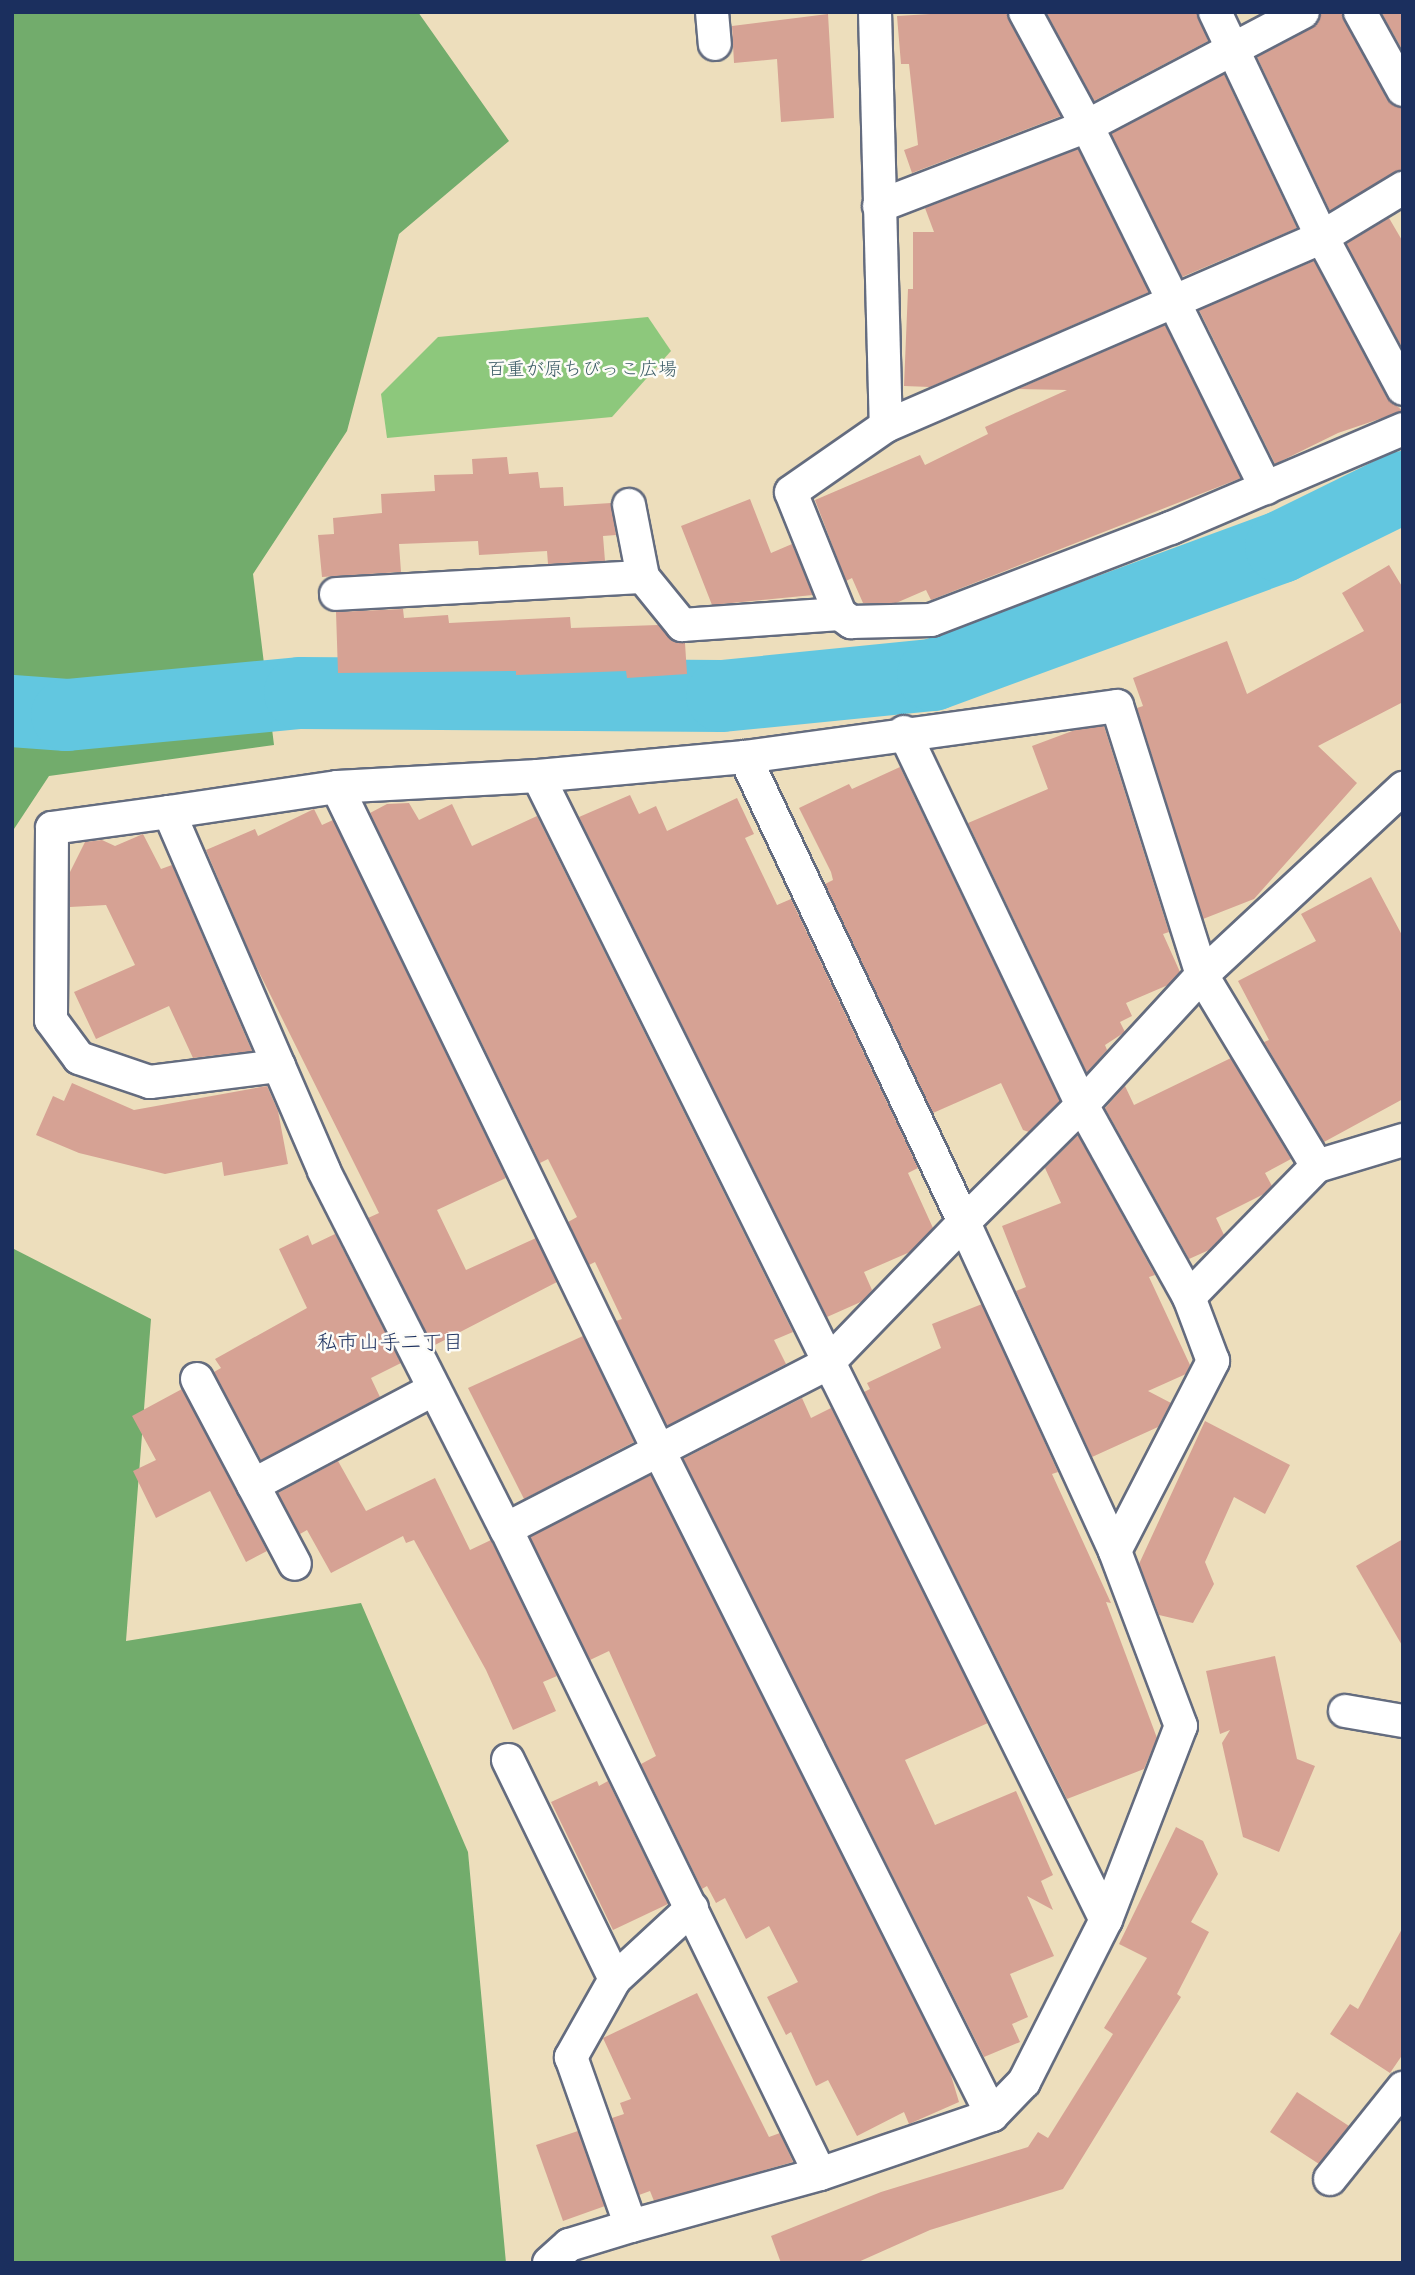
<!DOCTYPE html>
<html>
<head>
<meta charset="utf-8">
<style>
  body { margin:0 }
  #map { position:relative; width:1415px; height:2275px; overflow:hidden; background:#eddebc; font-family:"Gochi Hand","Klee One",sans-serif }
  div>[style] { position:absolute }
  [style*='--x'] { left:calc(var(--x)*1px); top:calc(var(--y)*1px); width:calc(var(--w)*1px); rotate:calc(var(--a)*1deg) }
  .green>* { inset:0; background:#8dc87c }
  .forest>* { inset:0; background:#72ac6c }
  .river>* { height:72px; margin:-36px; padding:0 36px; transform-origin:36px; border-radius:36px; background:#62c7e0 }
  .building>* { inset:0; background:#d6a294 }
  .roads { filter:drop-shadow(2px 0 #646c7f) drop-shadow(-2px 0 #646c7f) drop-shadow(0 2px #646c7f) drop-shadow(0 -2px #646c7f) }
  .minor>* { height:32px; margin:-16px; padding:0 16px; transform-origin:16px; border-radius:16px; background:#fff }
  span { translate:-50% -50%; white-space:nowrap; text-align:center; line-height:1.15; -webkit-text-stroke:5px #fdfcf7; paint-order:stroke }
  .park-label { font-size:19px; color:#3d5d67 }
  .neighbourhood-label { font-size:21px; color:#1b2f5e }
  .frame { position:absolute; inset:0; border:14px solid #1b2f5e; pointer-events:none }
</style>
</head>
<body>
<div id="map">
  <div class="green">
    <i style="clip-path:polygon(648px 317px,671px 351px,612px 417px,387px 438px,381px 394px,438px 337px)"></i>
  </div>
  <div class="forest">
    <i style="clip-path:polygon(12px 12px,418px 12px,509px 141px,399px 234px,347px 431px,253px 574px,274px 745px,49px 776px,12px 832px)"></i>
    <i style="clip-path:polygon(12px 1248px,151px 1319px,126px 1641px,361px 1603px,468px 1852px,506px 2263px,12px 2263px)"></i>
  </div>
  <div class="river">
    <i style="--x:12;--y:711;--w:55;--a:4.2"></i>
    <i style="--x:67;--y:715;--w:234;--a:-5.4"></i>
    <i style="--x:300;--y:693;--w:422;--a:0.4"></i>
    <i style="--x:722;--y:696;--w:212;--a:-5.7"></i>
    <i style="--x:933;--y:675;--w:371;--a:-20.2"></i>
    <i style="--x:1281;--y:547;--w:136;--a:-26.2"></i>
  </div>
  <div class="building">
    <i style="clip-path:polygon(964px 12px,1007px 12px,1061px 116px,912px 173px,904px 150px,918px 145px,909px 64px,901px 64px,897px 16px)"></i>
    <i style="clip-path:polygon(1046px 12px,1197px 12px,1208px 41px,1094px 101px)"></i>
    <i style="clip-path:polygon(1321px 12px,1342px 12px,1387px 99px,1403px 108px,1403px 170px,1330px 211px,1257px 57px,1312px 28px)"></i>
    <i style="clip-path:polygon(1381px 12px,1403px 12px,1403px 51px)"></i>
    <i style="clip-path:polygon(828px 14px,834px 118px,781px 122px,777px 59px,734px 63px,732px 26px)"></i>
    <i style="clip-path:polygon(1224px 74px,1297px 228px,1182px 277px,1111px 134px)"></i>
    <i style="clip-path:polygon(1078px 149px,1149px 292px,930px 387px,904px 386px,908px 289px,913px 289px,913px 232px,934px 232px,925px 208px)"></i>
    <i style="clip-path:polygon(1389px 218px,1403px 242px,1403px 349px,1346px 244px)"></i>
    <i style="clip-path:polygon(1314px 261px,1387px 398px,1403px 411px,1338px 433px,1275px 464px,1199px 310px)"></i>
    <i style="clip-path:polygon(1165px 325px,1241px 478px,931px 600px,926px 590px,896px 603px,863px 603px,852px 578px,846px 581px,815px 500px,920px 455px,925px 465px,988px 434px,985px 427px,1067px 390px,1018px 389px)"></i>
    <i style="clip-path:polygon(507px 457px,509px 474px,538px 472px,540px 488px,563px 487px,564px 506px,611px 503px,616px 535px,603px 536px,605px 561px,548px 564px,547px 551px,479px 555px,478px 541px,399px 544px,401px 572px,322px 577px,318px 535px,334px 534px,333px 518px,382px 513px,381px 494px,435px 491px,434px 475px,473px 474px,472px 459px)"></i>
    <i style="clip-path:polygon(750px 499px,771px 553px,792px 544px,813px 595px,712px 605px,681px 526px)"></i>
    <i style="clip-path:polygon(1389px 565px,1403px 588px,1403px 702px,1318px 746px,1357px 783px,1254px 899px,1203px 919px,1137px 708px,1143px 706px,1133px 678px,1227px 641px,1247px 694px,1364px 631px,1342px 593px)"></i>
    <i style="clip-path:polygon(403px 609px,404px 618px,448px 615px,449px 623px,570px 617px,571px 628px,658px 625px,674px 642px,685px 643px,687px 674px,627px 678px,626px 671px,516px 675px,516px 671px,338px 673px,336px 612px)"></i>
    <i style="clip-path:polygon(1104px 726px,1169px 932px,1163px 934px,1180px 972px,1168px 985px,1126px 1003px,1132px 1016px,1120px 1022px,1125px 1032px,1105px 1045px,1107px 1050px,1087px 1073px,968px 823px,1048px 789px,1032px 746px,1075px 730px)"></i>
    <i style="clip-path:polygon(900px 767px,1060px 1101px,1029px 1132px,1023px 1130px,1001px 1083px,933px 1113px,825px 884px,833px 880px,831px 872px,799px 808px,849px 784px,852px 789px)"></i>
    <i style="clip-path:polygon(630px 795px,639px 814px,656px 806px,667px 831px,737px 798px,754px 834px,745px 838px,777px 905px,791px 899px,918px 1168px,908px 1173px,933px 1228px,910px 1252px,864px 1272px,872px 1290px,863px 1301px,827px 1317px,579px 817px)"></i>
    <i style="clip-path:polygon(409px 803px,419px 820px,452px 804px,472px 846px,537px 816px,793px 1332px,774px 1340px,786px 1364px,667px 1426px,616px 1321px,622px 1319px,595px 1262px,589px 1265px,568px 1222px,577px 1217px,548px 1159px,540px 1163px,370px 813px,387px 804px)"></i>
    <i style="clip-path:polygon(314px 809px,322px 825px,333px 820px,506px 1178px,437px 1210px,466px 1270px,536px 1238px,557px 1282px,433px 1346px,368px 1218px,379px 1213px,251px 956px,206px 850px,255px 829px,258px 836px)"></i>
    <i style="clip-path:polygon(143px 834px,161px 869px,172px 865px,252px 1051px,193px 1058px,169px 1006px,96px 1039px,74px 992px,135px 965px,106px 905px,70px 907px,70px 872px,85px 842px,102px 840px,115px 846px)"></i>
    <i style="clip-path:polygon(1371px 877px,1403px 937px,1403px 1099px,1324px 1142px,1264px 1042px,1269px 1040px,1238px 981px,1316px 941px,1301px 914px)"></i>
    <i style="clip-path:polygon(1231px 1058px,1291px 1159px,1265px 1173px,1272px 1186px,1264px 1194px,1216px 1218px,1224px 1235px,1209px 1250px,1189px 1259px,1105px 1108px,1125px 1086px,1134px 1105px)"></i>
    <i style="clip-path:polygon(72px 1083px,134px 1110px,267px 1086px,278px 1111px,288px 1164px,224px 1176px,222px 1162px,165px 1174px,79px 1153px,36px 1135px,53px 1096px,64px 1101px)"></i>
    <i style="clip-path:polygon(1078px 1135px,1155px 1275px,1149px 1277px,1190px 1365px,1186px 1374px,1148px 1391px,1171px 1403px,1158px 1427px,1092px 1457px,1016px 1291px,1026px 1287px,1002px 1226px,1061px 1203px,1045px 1168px)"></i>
    <i style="clip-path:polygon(335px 1234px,401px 1363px,371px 1378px,380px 1397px,261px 1460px,214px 1372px,221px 1368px,215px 1359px,307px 1308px,279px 1249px,308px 1235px,312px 1245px)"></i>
    <i style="clip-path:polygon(982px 1304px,1058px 1472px,1052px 1474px,1111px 1603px,1106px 1602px,1157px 1738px,1144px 1769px,1067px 1799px,864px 1392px,870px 1389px,867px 1383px,941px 1348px,932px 1324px)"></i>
    <i style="clip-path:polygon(583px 1336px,634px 1442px,524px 1499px,468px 1388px)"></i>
    <i style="clip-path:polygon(182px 1389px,267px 1551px,246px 1562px,210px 1491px,156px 1518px,133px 1471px,156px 1460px,132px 1416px)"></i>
    <i style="clip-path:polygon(802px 1398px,811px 1418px,831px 1408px,988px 1723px,905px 1760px,935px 1825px,1016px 1791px,1053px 1875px,1041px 1881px,1053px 1910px,1027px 1896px,1054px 1956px,1010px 1974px,1028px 2017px,1012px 2024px,1020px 2042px,984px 2057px,683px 1459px)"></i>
    <i style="clip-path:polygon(1205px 1421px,1290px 1465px,1265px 1514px,1234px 1497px,1205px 1562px,1214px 1584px,1193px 1623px,1159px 1615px,1139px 1564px)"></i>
    <i style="clip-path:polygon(338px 1461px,366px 1511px,435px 1478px,470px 1550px,491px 1540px,557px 1676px,543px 1682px,556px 1711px,513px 1730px,486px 1670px,414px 1540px,406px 1543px,403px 1536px,331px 1573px,307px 1530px,300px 1534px,278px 1493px)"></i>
    <i style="clip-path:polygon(651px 1475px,950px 2072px,959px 2102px,909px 2124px,904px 2112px,857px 2136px,828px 2080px,816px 2086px,791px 2032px,786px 2035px,767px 1997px,798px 1982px,769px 1926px,746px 1939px,725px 1898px,716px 1903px,707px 1886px,702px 1889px,641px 1764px,656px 1756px,609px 1651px,590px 1660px,530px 1537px)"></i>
    <i style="clip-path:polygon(1403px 1539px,1403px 1647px,1356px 1566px)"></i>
    <i style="clip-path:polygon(1275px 1656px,1297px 1759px,1315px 1766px,1279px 1852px,1243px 1837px,1222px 1743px,1230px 1730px,1220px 1734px,1206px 1671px)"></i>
    <i style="clip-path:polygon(597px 1781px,599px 1786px,608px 1781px,668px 1904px,613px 1930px,551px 1802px)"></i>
    <i style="clip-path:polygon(1176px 1827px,1203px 1841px,1218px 1874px,1191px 1922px,1209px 1932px,1177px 1994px,1181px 1997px,1063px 2189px,930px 2230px,856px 2263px,781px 2263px,771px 2236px,881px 2192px,1028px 2147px,1038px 2132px,1048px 2138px,1113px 2034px,1104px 2028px,1147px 1958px,1119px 1944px)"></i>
    <i style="clip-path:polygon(1403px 1927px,1403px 2054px,1390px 2073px,1330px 2034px,1350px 2004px,1358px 2009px)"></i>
    <i style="clip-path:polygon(697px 1993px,769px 2137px,780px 2133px,793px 2162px,654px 2201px,650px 2191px,639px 2195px,612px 2118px,624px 2114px,620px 2103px,631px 2099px,603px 2038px)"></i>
    <i style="clip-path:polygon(1297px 2092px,1349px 2126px,1319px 2164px,1270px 2132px)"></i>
    <i style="clip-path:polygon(578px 2131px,605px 2206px,563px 2221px,536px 2145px)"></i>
  </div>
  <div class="roads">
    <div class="minor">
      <i style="--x:712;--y:12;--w:32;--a:85"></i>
      <i style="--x:875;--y:12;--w:414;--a:88.5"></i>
      <i style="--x:886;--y:426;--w:475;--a:-23.4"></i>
      <i style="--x:1322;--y:237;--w:95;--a:-31.2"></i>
      <i style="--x:1025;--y:12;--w:130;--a:61.5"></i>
      <i style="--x:1087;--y:126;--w:404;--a:63.7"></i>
      <i style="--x:1215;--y:12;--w:249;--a:64.6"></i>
      <i style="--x:1322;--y:237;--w:172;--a:61.9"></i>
      <i style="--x:1360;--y:12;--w:89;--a:61.1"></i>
      <i style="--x:879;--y:206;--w:223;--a:-21"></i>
      <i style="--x:1087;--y:126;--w:244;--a:-27.8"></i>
      <i style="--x:629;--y:505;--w:73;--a:79"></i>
      <i style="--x:336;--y:594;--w:307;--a:-3.2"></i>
      <i style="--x:643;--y:577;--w:62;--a:50.9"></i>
      <i style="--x:682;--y:625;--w:158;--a:-4"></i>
      <i style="--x:840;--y:614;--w:131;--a:-111.9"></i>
      <i style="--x:791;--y:492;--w:116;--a:-34.8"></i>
      <i style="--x:840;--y:614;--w:14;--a:36"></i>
      <i style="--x:851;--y:622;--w:80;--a:-1.4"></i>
      <i style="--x:931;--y:620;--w:257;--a:-21"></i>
      <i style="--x:1171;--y:528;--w:252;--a:-23.1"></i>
      <i style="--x:904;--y:732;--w:413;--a:64.5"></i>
      <i style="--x:1082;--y:1105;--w:220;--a:60.9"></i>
      <i style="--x:538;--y:776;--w:1277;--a:63.6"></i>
      <i style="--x:337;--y:787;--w:738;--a:64.13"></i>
      <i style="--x:659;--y:1451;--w:743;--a:63.37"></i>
      <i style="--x:169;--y:812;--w:118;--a:172.2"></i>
      <i style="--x:52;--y:828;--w:192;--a:90.3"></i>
      <i style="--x:51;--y:1020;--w:47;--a:53.6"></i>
      <i style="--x:79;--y:1058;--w:75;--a:18.7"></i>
      <i style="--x:150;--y:1082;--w:130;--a:-7.1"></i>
      <i style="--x:1317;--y:1166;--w:223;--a:-121.1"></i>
      <i style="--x:1202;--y:975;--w:275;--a:-42.9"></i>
      <i style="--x:197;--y:1379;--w:209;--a:62.1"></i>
      <i style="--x:253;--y:1485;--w:205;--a:-27.9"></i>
      <i style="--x:506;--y:1529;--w:361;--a:-27.2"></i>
      <i style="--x:827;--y:1364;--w:197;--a:-46"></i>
      <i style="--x:964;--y:1222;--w:166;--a:-44.8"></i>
      <i style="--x:1082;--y:1105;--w:177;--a:-47.3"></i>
      <i style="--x:1202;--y:975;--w:282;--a:-107.5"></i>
      <i style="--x:1117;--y:706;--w:375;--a:172.2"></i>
      <i style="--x:745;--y:757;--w:208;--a:174.8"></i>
      <i style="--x:538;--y:776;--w:201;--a:176.9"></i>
      <i style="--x:337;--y:787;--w:170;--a:171.5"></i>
      <i style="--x:169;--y:812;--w:391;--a:66.6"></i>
      <i style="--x:324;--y:1171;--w:402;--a:63.1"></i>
      <i style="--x:506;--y:1529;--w:717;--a:64.04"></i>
      <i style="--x:820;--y:2174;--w:182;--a:-18.9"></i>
      <i style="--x:992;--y:2115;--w:46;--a:-45.9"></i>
      <i style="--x:1024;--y:2082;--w:182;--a:-63.2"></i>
      <i style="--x:1106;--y:1920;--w:208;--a:-68.9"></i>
      <i style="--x:1181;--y:1726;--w:187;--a:-110.7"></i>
      <i style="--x:1115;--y:1551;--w:362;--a:-114.7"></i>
      <i style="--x:964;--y:1222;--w:514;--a:-115.22"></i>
      <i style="--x:1115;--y:1551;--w:214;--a:-62.7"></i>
      <i style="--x:1213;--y:1361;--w:68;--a:-110.6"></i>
      <i style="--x:1189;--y:1297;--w:183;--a:-45.7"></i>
      <i style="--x:1317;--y:1166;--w:90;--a:-16.8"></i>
      <i style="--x:1345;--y:1711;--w:59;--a:9.8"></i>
      <i style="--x:508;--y:1760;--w:244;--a:64"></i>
      <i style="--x:692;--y:1908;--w:105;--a:137.3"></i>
      <i style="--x:615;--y:1979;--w:90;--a:119.4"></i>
      <i style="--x:571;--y:2057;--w:179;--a:70.5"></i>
      <i style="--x:631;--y:2226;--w:196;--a:-15.4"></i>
      <i style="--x:1330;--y:2179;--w:117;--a:-51.3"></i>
      <i style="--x:549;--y:2263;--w:27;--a:-42"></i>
      <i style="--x:569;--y:2245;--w:65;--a:-17"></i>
    </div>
  </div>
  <div class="park-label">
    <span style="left:582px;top:372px">百重が原ちびっこ広場</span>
  </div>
  <div class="neighbourhood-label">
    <span style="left:390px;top:1346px">私市山手二丁目</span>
  </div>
  <div class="frame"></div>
</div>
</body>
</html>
